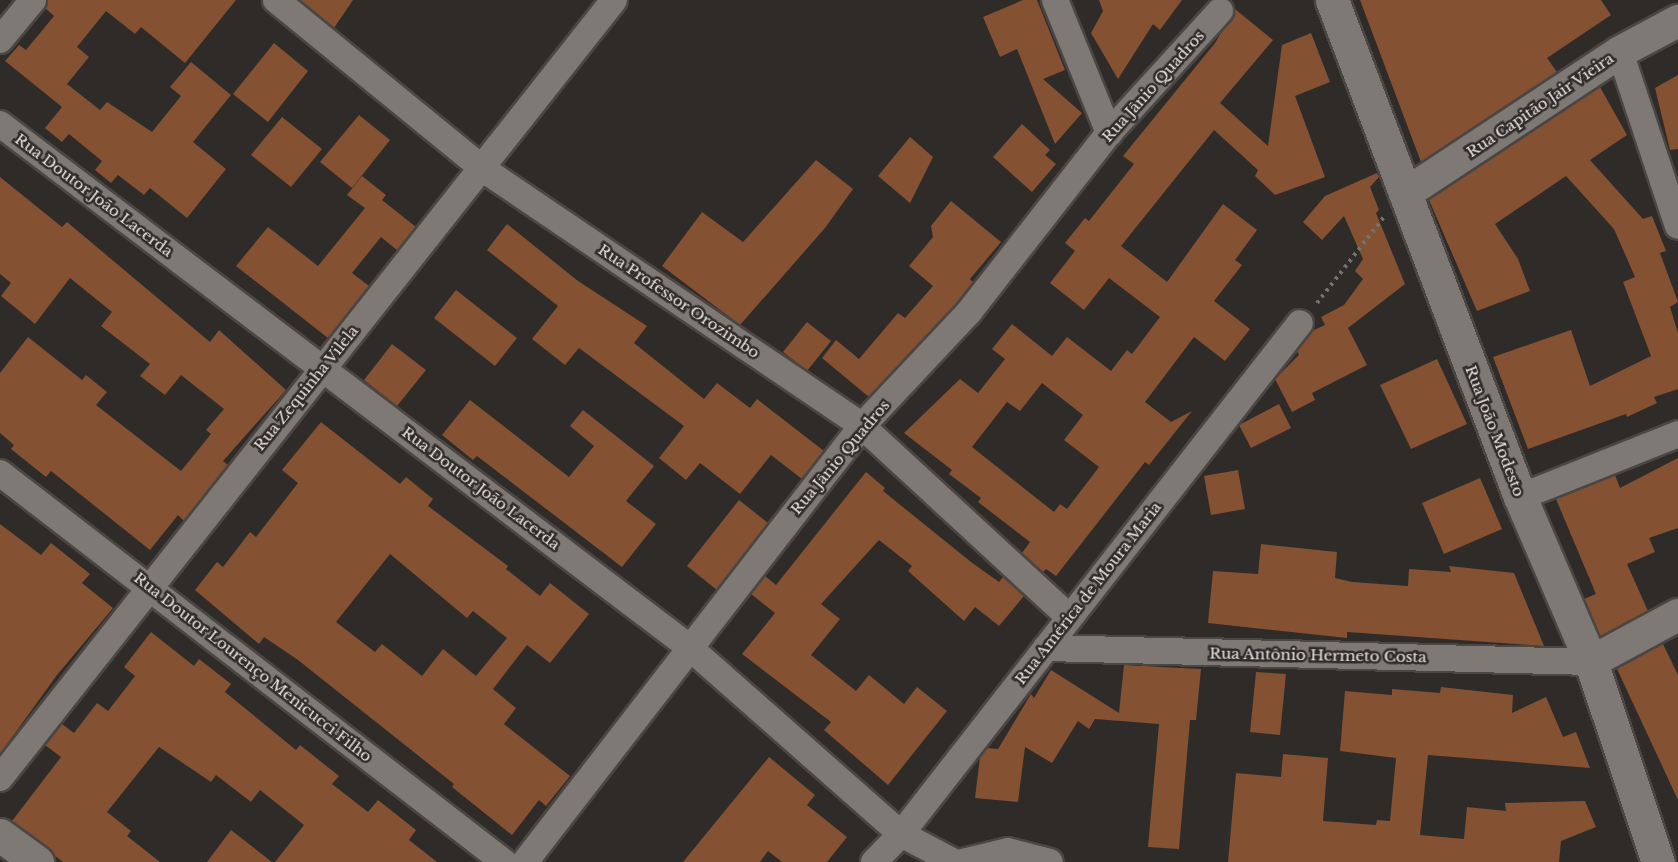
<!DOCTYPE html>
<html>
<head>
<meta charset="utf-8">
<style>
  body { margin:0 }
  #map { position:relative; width:1678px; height:862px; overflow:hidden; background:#2f2b28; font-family:"Libre Baskerville",serif }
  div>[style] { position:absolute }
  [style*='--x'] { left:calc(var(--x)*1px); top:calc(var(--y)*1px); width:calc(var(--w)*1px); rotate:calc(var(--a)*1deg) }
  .building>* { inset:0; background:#845133 }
  .path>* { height:4px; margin-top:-2px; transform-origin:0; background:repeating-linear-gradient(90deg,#767270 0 3px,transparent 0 7.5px) }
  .roads { filter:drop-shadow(2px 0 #4a4644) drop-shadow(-2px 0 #4a4644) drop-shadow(0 2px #4a4644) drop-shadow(0 -2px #4a4644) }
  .minor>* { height:26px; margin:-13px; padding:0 13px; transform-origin:13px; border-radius:13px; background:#7f7976 }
  .tertiary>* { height:32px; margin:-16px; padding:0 16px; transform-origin:16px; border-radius:16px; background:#7f7976 }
  .secondary>* { height:33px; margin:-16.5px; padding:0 16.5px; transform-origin:16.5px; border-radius:16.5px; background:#7f7976 }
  span { translate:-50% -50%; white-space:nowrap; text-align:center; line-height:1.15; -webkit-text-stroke:5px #2f2b28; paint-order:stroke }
  .street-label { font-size:15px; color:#ebe7e6 }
</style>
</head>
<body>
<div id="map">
  <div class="building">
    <i style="clip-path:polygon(48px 0,236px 0,185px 63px,141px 27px,135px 34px,106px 11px,77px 47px,89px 57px,67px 84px,100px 110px,107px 102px,152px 132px,181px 96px,170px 87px,191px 62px,231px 95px,193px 142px,226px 169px,187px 218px,150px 188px,144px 195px,118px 175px,111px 183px,95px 170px,102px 161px,69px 134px,62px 142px,45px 128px,62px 107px,5px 61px,19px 45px,26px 50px,54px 16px,45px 8px)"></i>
    <i style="clip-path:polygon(300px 0,353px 0,334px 28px)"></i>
    <i style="clip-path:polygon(1023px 0,1037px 0,1065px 70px,1043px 79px,1082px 113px,1055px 144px,1017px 49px,1000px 57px,983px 17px)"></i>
    <i style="clip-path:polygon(1099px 0,1182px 0,1160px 30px,1153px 24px,1118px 79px,1091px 33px,1103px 11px)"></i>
    <i style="clip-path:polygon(1360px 0,1601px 0,1611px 15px,1547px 58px,1557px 72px,1421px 162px)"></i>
    <i style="clip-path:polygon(evenodd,1235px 9px,1273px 40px,1220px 103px,1268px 146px,1282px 45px,1311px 33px,1330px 82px,1295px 96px,1325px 177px,1275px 195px,1255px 176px,1258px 170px,1214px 130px,1121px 246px,1167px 282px,1223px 204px,1257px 230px,1235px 260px,1242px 265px,1214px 301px,1250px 329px,1225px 361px,1194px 337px,1145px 402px,1171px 422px,1192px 411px,1149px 465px,1145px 462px,1056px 576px,1046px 569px,1043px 572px,1022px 553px,1030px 542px,978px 502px,981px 498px,949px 474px,952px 470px,904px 433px,960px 379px,978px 393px,1005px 359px,992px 349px,1012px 324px,1052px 356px,1067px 337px,1111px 371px,1127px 350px,1132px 354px,1160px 317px,1109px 278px,1084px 310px,1050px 283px,1075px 251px,1065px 243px,1085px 218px,1089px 221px,1134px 164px,1123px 156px,1215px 43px,1235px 9px,1042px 383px,1083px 415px,1064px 440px,1099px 467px,1067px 509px,1060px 504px,1054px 512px,972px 447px,1007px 402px,1020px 411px,1042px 383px)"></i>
    <i style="clip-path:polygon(274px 43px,308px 71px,268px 122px,233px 94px)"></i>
    <i style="clip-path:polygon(1678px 75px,1678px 149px,1670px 150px,1655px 88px)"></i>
    <i style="clip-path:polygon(1600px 87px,1627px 135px,1590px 160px,1643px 219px,1652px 216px,1666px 251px,1660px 253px,1678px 302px,1670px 307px,1678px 333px,1678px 389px,1654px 397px,1657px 403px,1627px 417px,1626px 414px,1528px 449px,1493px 357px,1571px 330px,1590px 386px,1651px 356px,1623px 282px,1635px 277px,1614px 229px,1566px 176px,1495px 224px,1518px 259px,1530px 291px,1477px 311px,1429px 200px)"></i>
    <i style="clip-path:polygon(359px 115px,390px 140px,352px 188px,320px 162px)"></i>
    <i style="clip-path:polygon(282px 117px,322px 149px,291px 187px,251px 155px)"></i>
    <i style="clip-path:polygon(1022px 124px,1050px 150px,1045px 155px,1056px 164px,1032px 192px,993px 157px)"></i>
    <i style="clip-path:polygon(910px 137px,933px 157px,910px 203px,878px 176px)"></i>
    <i style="clip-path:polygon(816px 160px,853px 189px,825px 228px,740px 325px,662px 266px,702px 212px,743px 242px)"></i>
    <i style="clip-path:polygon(1377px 173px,1379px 177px,1370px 187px,1379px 210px,1376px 213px,1405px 284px,1348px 328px,1367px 365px,1312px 393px,1315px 400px,1292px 412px,1275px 379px,1299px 355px,1297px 351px,1312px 331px,1325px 325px,1321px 317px,1344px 305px,1363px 279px,1355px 271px,1363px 259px,1344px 216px,1322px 240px,1303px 222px,1325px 196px)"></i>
    <i style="clip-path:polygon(362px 176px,386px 195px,382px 200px,416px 227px,397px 250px,381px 237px,352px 273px,369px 286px,328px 338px,236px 266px,268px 227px,318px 266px,365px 208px,347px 195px)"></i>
    <i style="clip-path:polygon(0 177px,62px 227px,67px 222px,210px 342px,219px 330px,286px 390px,223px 461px,228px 465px,184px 521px,178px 515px,150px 550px,51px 471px,46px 477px,11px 449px,14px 445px,0 433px,0 373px,28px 337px,82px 380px,86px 375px,107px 392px,96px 405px,181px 471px,211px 434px,206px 430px,224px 409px,181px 375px,165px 395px,140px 376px,150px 364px,101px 326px,112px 312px,70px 278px,35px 324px,1px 296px,11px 283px,0 274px)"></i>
    <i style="clip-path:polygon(951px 201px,1001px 242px,970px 279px,973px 282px,958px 302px,869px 397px,822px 358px,836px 340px,859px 359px,898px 313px,905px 318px,933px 286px,909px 266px,933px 237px,931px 226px)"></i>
    <i style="clip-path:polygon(507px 224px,578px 281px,647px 326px,634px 343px,704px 399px,717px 383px,750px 408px,757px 399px,824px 451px,802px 479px,771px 455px,740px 494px,700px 463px,686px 480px,659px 458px,684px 426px,579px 348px,565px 365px,532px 339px,558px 306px,487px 250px)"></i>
    <i style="clip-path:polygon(456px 290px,517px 338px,495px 366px,434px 318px)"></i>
    <i style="clip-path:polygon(807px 322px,831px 341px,807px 371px,783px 352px)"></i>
    <i style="clip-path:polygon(392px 344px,426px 370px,397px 406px,364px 380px)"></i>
    <i style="clip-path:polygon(1437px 359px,1467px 424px,1411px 449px,1380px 385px)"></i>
    <i style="clip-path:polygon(470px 400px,569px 477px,594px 446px,570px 426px,583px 410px,654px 466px,626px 501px,656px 524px,622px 567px,477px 456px,473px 460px,442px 435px)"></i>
    <i style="clip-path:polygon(1279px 404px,1291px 428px,1251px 448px,1239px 425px)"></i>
    <i style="clip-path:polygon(evenodd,321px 422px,400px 484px,406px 477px,433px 499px,428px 506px,508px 566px,506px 569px,540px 596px,550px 583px,589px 614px,550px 663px,527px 645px,493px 689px,516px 708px,504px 724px,570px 776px,546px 806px,539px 800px,512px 835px,452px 787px,454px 784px,298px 660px,264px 637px,259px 644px,195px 590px,217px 562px,223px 567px,250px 532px,256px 537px,298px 483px,282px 470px,321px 422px,390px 554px,467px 618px,473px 611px,507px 638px,476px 676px,443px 649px,422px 676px,382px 644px,375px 652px,336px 622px,390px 554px)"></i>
    <i style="clip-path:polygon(1678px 458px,1678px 528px,1649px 538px,1655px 552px,1627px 564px,1648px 611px,1600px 636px,1584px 599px,1596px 594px,1556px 499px,1615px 475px,1620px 488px)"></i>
    <i style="clip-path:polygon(1238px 470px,1245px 509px,1211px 515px,1204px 476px)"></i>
    <i style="clip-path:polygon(866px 472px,885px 488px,883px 491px,971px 562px,999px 582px,1003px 577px,1024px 596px,999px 626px,975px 607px,964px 621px,908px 571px,912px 566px,879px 540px,821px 604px,840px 619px,811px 655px,856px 691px,869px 675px,904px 704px,917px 687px,947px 711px,888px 785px,824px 730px,831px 722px,742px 654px,775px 613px,751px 594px,765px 576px,776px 585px)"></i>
    <i style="clip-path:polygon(1480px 478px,1502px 529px,1444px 554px,1422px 503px)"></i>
    <i style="clip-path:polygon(739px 500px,768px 523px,717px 590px,687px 566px)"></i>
    <i style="clip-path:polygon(0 524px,41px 555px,51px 543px,90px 574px,82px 583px,113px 608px,57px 675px,0 754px)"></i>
    <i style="clip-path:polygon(1261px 544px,1337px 552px,1335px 578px,1352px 582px,1408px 586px,1409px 569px,1451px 572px,1449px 566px,1514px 573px,1544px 646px,1347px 632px,1347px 638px,1208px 623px,1213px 571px,1258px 574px)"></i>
    <i style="clip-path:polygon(151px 632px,194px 666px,199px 659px,231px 684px,225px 692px,296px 750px,300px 745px,339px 776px,332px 784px,368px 812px,378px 800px,416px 830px,409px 840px,437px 862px,275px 862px,304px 825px,260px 790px,251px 802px,216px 775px,211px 782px,159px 747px,107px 812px,131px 831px,127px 836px,160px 862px,63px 862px,54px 855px,12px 821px,61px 757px,45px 745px,62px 724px,74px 733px,97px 703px,108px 711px,135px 676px,124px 667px)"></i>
    <i style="clip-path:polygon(1663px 644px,1678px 675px,1678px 800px,1617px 669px)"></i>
    <i style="clip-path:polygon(1124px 665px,1201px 669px,1196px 720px,1190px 720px,1179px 849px,1148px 847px,1159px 724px,1095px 719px,1089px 729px,1078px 721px,1052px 763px,1025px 747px,1018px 802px,975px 798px,980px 757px,987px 748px,998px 749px,1031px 694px,1034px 698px,1051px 670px,1119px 713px)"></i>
    <i style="clip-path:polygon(1256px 672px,1286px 674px,1280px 735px,1250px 732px)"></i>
    <i style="clip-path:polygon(1441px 687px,1513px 695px,1512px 713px,1546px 697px,1563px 737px,1576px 732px,1590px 768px,1428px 755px,1420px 835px,1464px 839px,1467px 807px,1506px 811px,1505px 803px,1585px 801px,1596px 827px,1561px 841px,1559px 862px,1228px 862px,1236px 773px,1281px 777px,1283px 754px,1328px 758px,1323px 821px,1376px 825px,1377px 820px,1390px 821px,1396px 758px,1340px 751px,1345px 691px,1392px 695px,1392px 689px,1440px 693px)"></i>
    <i style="clip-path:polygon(769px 757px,815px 795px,807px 805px,847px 837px,827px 862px,782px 862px,768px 851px,760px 862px,683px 862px)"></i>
    <i style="clip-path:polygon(231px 830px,272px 862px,207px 862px)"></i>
  </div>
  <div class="path">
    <i style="--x:1317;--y:303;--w:109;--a:-52.1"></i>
  </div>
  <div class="roads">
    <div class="minor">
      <i style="--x:276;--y:0;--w:267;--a:39.2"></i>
      <i style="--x:483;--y:169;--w:458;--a:34.1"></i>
      <i style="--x:862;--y:426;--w:282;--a:42.7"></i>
      <i style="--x:1055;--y:0;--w:144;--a:67.9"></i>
      <i style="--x:0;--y:40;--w:52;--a:-50.5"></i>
      <i style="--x:1620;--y:52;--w:183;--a:71.6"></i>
      <i style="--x:0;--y:124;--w:865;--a:37.2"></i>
      <i style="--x:689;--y:647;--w:283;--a:41.4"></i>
      <i style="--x:901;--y:834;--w:60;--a:27.8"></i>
      <i style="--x:0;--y:473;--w:637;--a:37.66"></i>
      <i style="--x:1520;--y:497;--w:170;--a:-21.7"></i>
      <i style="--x:1046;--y:648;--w:545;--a:1.47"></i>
      <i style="--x:0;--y:778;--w:991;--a:-51.72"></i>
      <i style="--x:525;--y:862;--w:551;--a:-52.3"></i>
      <i style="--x:862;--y:426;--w:156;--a:-46.8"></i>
      <i style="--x:969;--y:312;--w:227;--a:-52"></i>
      <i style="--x:1109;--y:133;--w:165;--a:-47.7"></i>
      <i style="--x:874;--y:862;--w:39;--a:-46"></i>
      <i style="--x:901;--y:834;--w:648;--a:-52.02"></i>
      <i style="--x:963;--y:862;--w:46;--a:-13.7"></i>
      <i style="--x:1008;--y:851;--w:43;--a:14.7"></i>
    </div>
    <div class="tertiary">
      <i style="--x:1405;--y:194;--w:258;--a:-33.4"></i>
      <i style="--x:1620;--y:52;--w:66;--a:-28.1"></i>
      <i style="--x:1591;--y:662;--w:99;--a:-28.4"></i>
    </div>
    <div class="secondary">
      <i style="--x:1332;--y:0;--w:531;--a:69.28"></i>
      <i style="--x:1520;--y:497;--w:180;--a:66.7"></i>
      <i style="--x:1591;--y:662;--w:211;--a:71.5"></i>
      <i style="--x:0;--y:835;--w:46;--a:36.1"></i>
    </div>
  </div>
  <div class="street-label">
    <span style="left:1153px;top:86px;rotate:-48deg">Rua Jânio Quadros</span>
    <span style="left:1540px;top:105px;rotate:-34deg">Rua Capitão Jair Vieira</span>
    <span style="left:94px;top:195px;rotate:37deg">Rua Doutor João Lacerda</span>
    <span style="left:679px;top:301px;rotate:34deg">Rua Professor Orozimbo</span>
    <span style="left:306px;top:388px;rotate:-51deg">Rua Zequinha Vilela</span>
    <span style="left:1495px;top:431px;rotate:69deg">Rua João Modesto</span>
    <span style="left:840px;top:457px;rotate:-50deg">Rua Jânio Quadros</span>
    <span style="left:481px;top:488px;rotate:37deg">Rua Doutor João Lacerda</span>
    <span style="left:1088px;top:593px;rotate:-52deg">Rua América de Moura Maria</span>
    <span style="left:1318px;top:655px;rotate:1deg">Rua Antônio Hermeto Costa</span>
    <span style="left:253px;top:667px;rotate:38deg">Rua Doutor Lourenço Menicucci Filho</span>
  </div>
</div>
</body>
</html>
